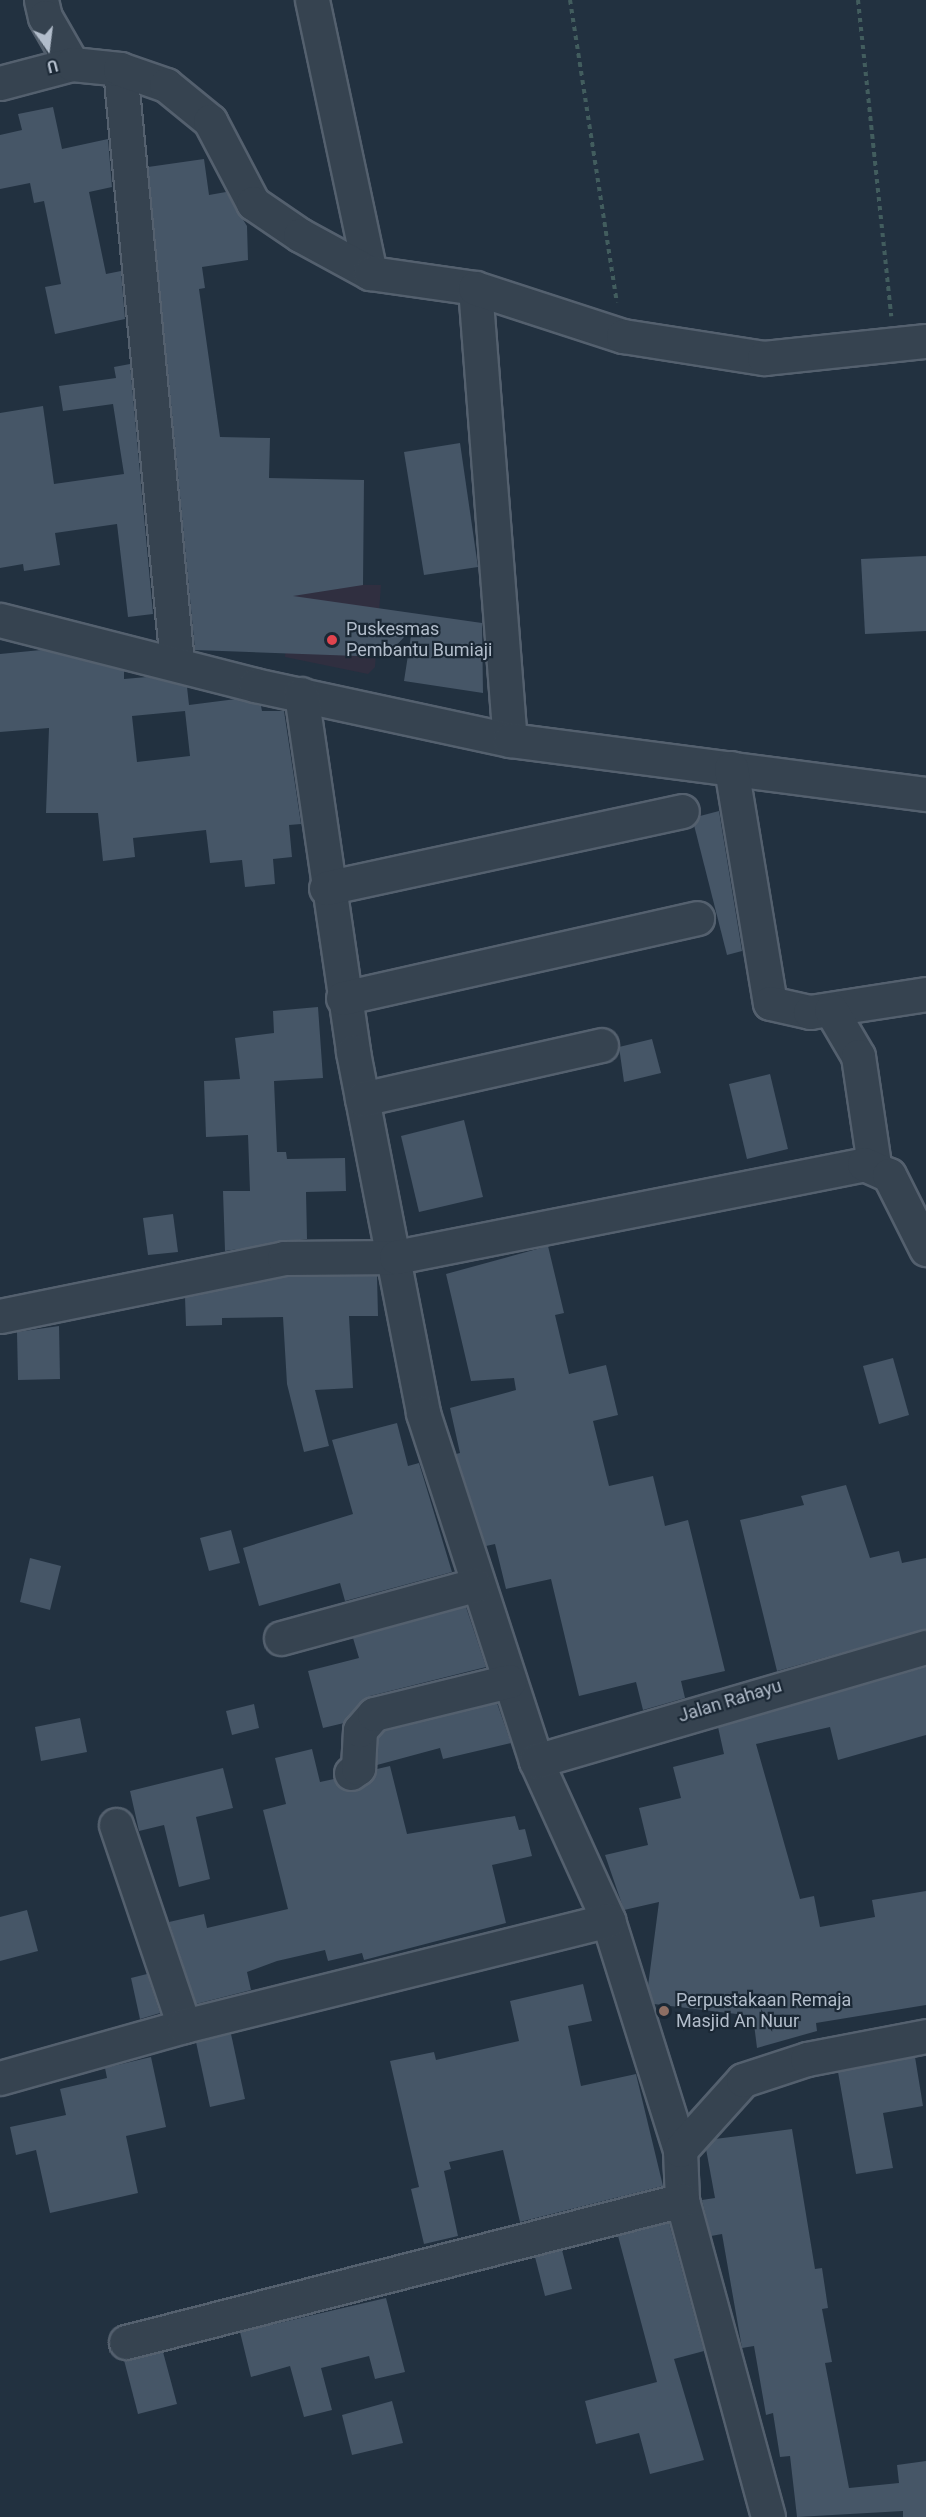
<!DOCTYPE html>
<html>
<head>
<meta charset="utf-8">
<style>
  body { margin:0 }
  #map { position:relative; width:926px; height:2517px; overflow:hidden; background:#223140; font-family:Roboto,sans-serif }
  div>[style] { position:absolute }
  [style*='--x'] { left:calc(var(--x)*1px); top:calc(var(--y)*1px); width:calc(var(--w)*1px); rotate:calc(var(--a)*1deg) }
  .medical>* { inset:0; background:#302f40 }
  .building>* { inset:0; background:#465667 }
  .path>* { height:4px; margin-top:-2px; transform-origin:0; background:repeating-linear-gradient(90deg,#425d5e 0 4.5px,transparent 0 9px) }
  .roads { filter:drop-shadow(2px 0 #54606e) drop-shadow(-2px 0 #54606e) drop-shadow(0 2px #54606e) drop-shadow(0 -2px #54606e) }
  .minor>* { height:33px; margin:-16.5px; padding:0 16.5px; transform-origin:16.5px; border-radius:16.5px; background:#364350 }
  .dots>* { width:16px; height:16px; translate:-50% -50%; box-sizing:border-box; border:3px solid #1b2835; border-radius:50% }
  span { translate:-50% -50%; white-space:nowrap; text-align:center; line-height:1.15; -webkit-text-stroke:4.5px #1b2835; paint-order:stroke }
  .poi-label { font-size:18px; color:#b2bdcb }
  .left { translate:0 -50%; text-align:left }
  .street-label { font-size:18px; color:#b2bdcb }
  .north { position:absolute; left:18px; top:18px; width:60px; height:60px; -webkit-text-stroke:4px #1b2835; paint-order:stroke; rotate:166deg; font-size:16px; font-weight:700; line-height:24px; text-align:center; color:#b2bdcb }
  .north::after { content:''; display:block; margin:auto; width:21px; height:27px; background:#b2bdcb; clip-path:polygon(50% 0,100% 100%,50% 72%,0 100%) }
</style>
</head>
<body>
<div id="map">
  <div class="medical">
    <i style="clip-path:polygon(291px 584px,381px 585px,375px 667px,368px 674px,285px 657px)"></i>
  </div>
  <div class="building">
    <i style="clip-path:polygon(53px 107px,62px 149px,108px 139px,112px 187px,89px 192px,106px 274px,121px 271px,125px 319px,55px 334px,45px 287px,61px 284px,44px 201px,34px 203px,30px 183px,0 189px,0 135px,22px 130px,18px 114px)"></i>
    <i style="clip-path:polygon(204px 159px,209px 195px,226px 192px,247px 226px,248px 260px,202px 267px,205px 288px,199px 289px,220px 437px,270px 438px,269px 478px,364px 480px,363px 585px,293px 596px,482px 623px,483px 693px,404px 681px,412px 629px,385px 657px,195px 650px,148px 167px)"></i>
    <i style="clip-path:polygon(130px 364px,153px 614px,128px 617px,117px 524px,55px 533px,60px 565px,24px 571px,23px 564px,0 568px,0 413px,43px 406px,54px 484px,124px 474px,113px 404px,63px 411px,59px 386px,116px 378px,114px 367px)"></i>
    <i style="clip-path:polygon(460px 443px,478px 567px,424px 575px,404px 452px)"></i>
    <i style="clip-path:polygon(926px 556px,926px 631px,865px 634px,861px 559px)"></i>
    <i style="clip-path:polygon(evenodd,41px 650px,124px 671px,124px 679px,147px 677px,187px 687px,189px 705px,236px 699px,261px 706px,262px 711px,284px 711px,301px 824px,289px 825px,292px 857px,273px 859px,275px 884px,245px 887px,242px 860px,210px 863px,206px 830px,133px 838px,135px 857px,103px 861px,98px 813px,46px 813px,49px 728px,0 732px,0 654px,41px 650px,185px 711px,190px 756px,137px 762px,132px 716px,185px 711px)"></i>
    <i style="clip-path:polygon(719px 811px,742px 951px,727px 955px,694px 825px,700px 816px)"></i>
    <i style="clip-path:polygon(318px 1007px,323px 1078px,274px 1081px,277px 1152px,286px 1152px,287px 1159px,345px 1158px,346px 1191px,306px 1192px,307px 1239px,225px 1251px,223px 1191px,250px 1191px,248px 1135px,206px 1137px,204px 1081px,240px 1079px,235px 1038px,274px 1033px,273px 1011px)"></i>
    <i style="clip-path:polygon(652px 1039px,661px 1073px,624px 1082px,619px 1047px)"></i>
    <i style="clip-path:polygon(770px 1074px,788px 1149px,747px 1159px,729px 1084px)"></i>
    <i style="clip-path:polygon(464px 1120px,483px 1197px,419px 1212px,401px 1136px)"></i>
    <i style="clip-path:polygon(173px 1214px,178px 1252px,148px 1255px,143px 1218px)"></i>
    <i style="clip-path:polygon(548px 1246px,564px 1313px,555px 1315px,569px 1374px,606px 1365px,618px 1415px,593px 1421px,609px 1486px,653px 1476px,665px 1526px,688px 1520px,725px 1671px,681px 1681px,685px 1698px,643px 1710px,636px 1682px,579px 1696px,551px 1579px,506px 1589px,495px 1544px,486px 1546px,456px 1454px,460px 1453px,450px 1408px,516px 1390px,514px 1378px,471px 1381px,446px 1274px)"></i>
    <i style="clip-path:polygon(377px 1276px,378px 1316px,349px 1316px,353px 1388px,315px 1390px,329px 1446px,304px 1452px,287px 1384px,283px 1317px,222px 1318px,222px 1325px,186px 1326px,185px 1297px,286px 1277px)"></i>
    <i style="clip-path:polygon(59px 1326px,60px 1379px,18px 1380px,17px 1332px)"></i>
    <i style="clip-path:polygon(893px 1358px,909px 1415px,879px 1424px,863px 1366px)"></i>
    <i style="clip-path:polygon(397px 1423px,408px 1466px,419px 1463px,452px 1572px,345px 1601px,340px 1583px,259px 1606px,243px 1548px,353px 1514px,332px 1440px)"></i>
    <i style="clip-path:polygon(846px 1485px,870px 1558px,899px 1551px,902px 1563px,926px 1558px,926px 1629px,777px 1671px,740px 1520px,804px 1505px,801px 1496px)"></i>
    <i style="clip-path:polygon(231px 1530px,240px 1563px,209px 1571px,200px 1538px)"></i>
    <i style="clip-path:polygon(30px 1558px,61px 1566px,50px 1610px,20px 1602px)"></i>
    <i style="clip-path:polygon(466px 1607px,486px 1667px,370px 1696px,344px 1723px,323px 1728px,308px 1671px,359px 1658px,353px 1638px)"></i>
    <i style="clip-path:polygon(926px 1667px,926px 1735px,838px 1760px,830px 1727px,756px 1744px,800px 1899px,814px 1896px,820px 1927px,875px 1917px,872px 1900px,926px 1891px,926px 2005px,816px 2023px,817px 2031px,757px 2048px,753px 2016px,654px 2004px,648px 1986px,659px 1902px,624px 1910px,605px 1855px,648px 1845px,639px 1808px,681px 1798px,673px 1767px,724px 1754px,718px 1727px)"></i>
    <i style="clip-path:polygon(497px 1703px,511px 1743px,443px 1759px,440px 1748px,377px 1765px,378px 1737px,384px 1731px)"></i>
    <i style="clip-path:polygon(254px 1704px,259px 1728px,232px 1735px,226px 1711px)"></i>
    <i style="clip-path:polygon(80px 1718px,87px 1752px,41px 1761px,35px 1727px)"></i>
    <i style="clip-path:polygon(312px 1749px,320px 1782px,334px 1779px,344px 1790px,361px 1789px,377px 1769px,390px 1766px,407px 1834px,515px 1816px,519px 1830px,525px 1829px,532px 1856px,492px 1865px,506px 1923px,364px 1960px,362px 1953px,328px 1961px,325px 1950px,277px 1961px,247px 1972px,251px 1990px,196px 2004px,169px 1922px,204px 1914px,207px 1928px,288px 1909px,263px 1810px,286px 1804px,275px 1758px)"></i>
    <i style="clip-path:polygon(223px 1768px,233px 1808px,196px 1817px,210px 1879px,179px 1887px,164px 1825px,139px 1831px,130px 1791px)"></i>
    <i style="clip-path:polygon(27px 1910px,38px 1951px,0 1961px,0 1917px)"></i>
    <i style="clip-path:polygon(147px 1974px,160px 2013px,140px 2019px,131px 1978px)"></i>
    <i style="clip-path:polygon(583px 1984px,592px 2021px,568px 2026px,581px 2086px,636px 2074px,663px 2186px,520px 2222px,503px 2150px,449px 2162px,451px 2169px,444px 2171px,458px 2236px,424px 2244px,411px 2189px,419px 2187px,390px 2061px,434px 2052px,436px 2060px,519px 2041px,510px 2001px)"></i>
    <i style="clip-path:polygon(231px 2034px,245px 2099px,210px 2107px,196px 2042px)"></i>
    <i style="clip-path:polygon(151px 2057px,166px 2127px,126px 2136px,138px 2193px,50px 2213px,36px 2150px,16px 2155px,10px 2127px,66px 2115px,60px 2089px,107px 2078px,105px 2068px)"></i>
    <i style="clip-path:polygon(915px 2057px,923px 2106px,883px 2113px,893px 2168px,856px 2174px,838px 2072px)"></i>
    <i style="clip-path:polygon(792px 2129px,815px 2269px,822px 2268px,828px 2308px,822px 2309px,832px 2362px,825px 2363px,849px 2488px,899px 2483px,897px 2465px,926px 2461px,926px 2517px,903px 2517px,903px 2511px,797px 2517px,790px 2456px,780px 2457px,773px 2413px,766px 2415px,754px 2346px,742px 2348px,722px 2234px,711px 2236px,702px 2200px,715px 2198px,706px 2149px,715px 2139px)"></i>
    <i style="clip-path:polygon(669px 2223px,704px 2351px,674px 2359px,704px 2460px,650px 2474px,639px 2433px,596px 2444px,585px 2401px,657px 2382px,618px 2236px)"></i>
    <i style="clip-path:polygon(562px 2250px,572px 2289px,545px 2296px,535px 2257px)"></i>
    <i style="clip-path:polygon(386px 2298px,405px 2372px,375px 2379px,369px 2356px,321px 2368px,332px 2410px,304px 2417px,290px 2366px,251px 2377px,240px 2332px)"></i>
    <i style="clip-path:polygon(163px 2352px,177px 2404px,138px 2414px,124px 2360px)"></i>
    <i style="clip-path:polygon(392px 2401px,403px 2443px,352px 2455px,342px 2415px)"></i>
  </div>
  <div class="path">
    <i style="--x:570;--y:0;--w:306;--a:81.2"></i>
    <i style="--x:858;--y:0;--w:318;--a:84"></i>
  </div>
  <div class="roads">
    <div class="minor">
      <i style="--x:41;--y:0;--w:17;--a:77"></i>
      <i style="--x:45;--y:17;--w:54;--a:60.1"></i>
      <i style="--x:312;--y:0;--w:279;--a:78"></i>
      <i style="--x:120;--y:69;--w:597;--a:84.52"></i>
      <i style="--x:0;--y:83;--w:74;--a:-14.8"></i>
      <i style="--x:72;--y:64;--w:48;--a:5.9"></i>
      <i style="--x:120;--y:69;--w:49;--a:19.2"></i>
      <i style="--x:166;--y:85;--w:57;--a:39.3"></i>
      <i style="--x:210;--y:121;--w:93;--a:62.3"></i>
      <i style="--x:253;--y:203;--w:57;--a:34.2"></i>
      <i style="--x:300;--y:235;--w:80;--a:28.5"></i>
      <i style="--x:370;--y:273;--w:106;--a:8.1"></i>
      <i style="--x:475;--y:288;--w:453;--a:85.6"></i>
      <i style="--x:475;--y:288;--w:156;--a:18"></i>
      <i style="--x:623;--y:336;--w:143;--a:8.9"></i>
      <i style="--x:764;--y:358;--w:163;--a:-6"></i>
      <i style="--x:0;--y:620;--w:263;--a:14.3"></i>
      <i style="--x:255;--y:685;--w:261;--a:12.2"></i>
      <i style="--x:510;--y:740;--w:419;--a:7.4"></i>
      <i style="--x:301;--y:694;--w:362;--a:81.7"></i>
      <i style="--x:353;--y:1052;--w:368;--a:79"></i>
      <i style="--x:423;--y:1413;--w:366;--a:72"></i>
      <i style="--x:536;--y:1761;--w:175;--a:65.6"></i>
      <i style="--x:608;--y:1920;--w:241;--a:72.6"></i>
      <i style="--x:680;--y:2150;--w:50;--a:87.7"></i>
      <i style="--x:682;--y:2200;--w:328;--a:74.8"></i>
      <i style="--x:731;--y:768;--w:238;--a:80.6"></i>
      <i style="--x:770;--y:1003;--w:41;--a:12.7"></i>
      <i style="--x:810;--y:1012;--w:117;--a:-8.8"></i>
      <i style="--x:326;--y:888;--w:364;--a:-12.2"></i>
      <i style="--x:343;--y:998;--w:363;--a:-12.7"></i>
      <i style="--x:831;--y:1010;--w:53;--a:59.6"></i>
      <i style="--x:858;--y:1056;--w:110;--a:81.6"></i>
      <i style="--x:362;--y:1099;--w:245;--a:-12.7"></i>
      <i style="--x:0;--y:1316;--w:290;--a:-11.5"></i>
      <i style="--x:284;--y:1258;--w:112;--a:-0.5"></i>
      <i style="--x:396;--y:1257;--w:477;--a:-11.2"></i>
      <i style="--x:864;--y:1164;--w:27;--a:24"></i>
      <i style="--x:889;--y:1175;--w:83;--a:63.4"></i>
      <i style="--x:281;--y:1638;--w:201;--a:-15.3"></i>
      <i style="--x:536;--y:1761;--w:406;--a:-16.3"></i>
      <i style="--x:351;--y:1773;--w:9;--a:-36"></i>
      <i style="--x:358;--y:1768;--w:38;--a:-87"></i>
      <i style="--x:360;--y:1730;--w:21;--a:-49"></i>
      <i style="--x:374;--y:1714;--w:139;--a:-13.7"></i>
      <i style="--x:116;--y:1825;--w:212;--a:71.3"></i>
      <i style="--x:0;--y:2078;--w:191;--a:-15.8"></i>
      <i style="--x:184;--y:2026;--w:437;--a:-14"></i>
      <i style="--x:680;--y:2150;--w:94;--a:-48"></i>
      <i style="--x:743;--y:2080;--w:67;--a:-18.2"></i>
      <i style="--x:807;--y:2059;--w:121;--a:-10.9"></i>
      <i style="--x:126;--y:2342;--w:574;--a:-14.33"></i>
    </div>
  </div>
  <div class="dots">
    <i style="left:332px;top:640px;background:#e0444e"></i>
    <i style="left:664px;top:2011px;background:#8d6e63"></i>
  </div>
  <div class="poi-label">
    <span class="left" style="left:346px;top:640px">Puskesmas<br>Pembantu Bumiaji</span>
    <span class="left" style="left:676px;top:2011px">Perpustakaan Remaja<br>Masjid An Nuur</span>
  </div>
  <div class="street-label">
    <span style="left:730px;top:1701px;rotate:-17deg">Jalan Rahayu</span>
  </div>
  <div class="north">U</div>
</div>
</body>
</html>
